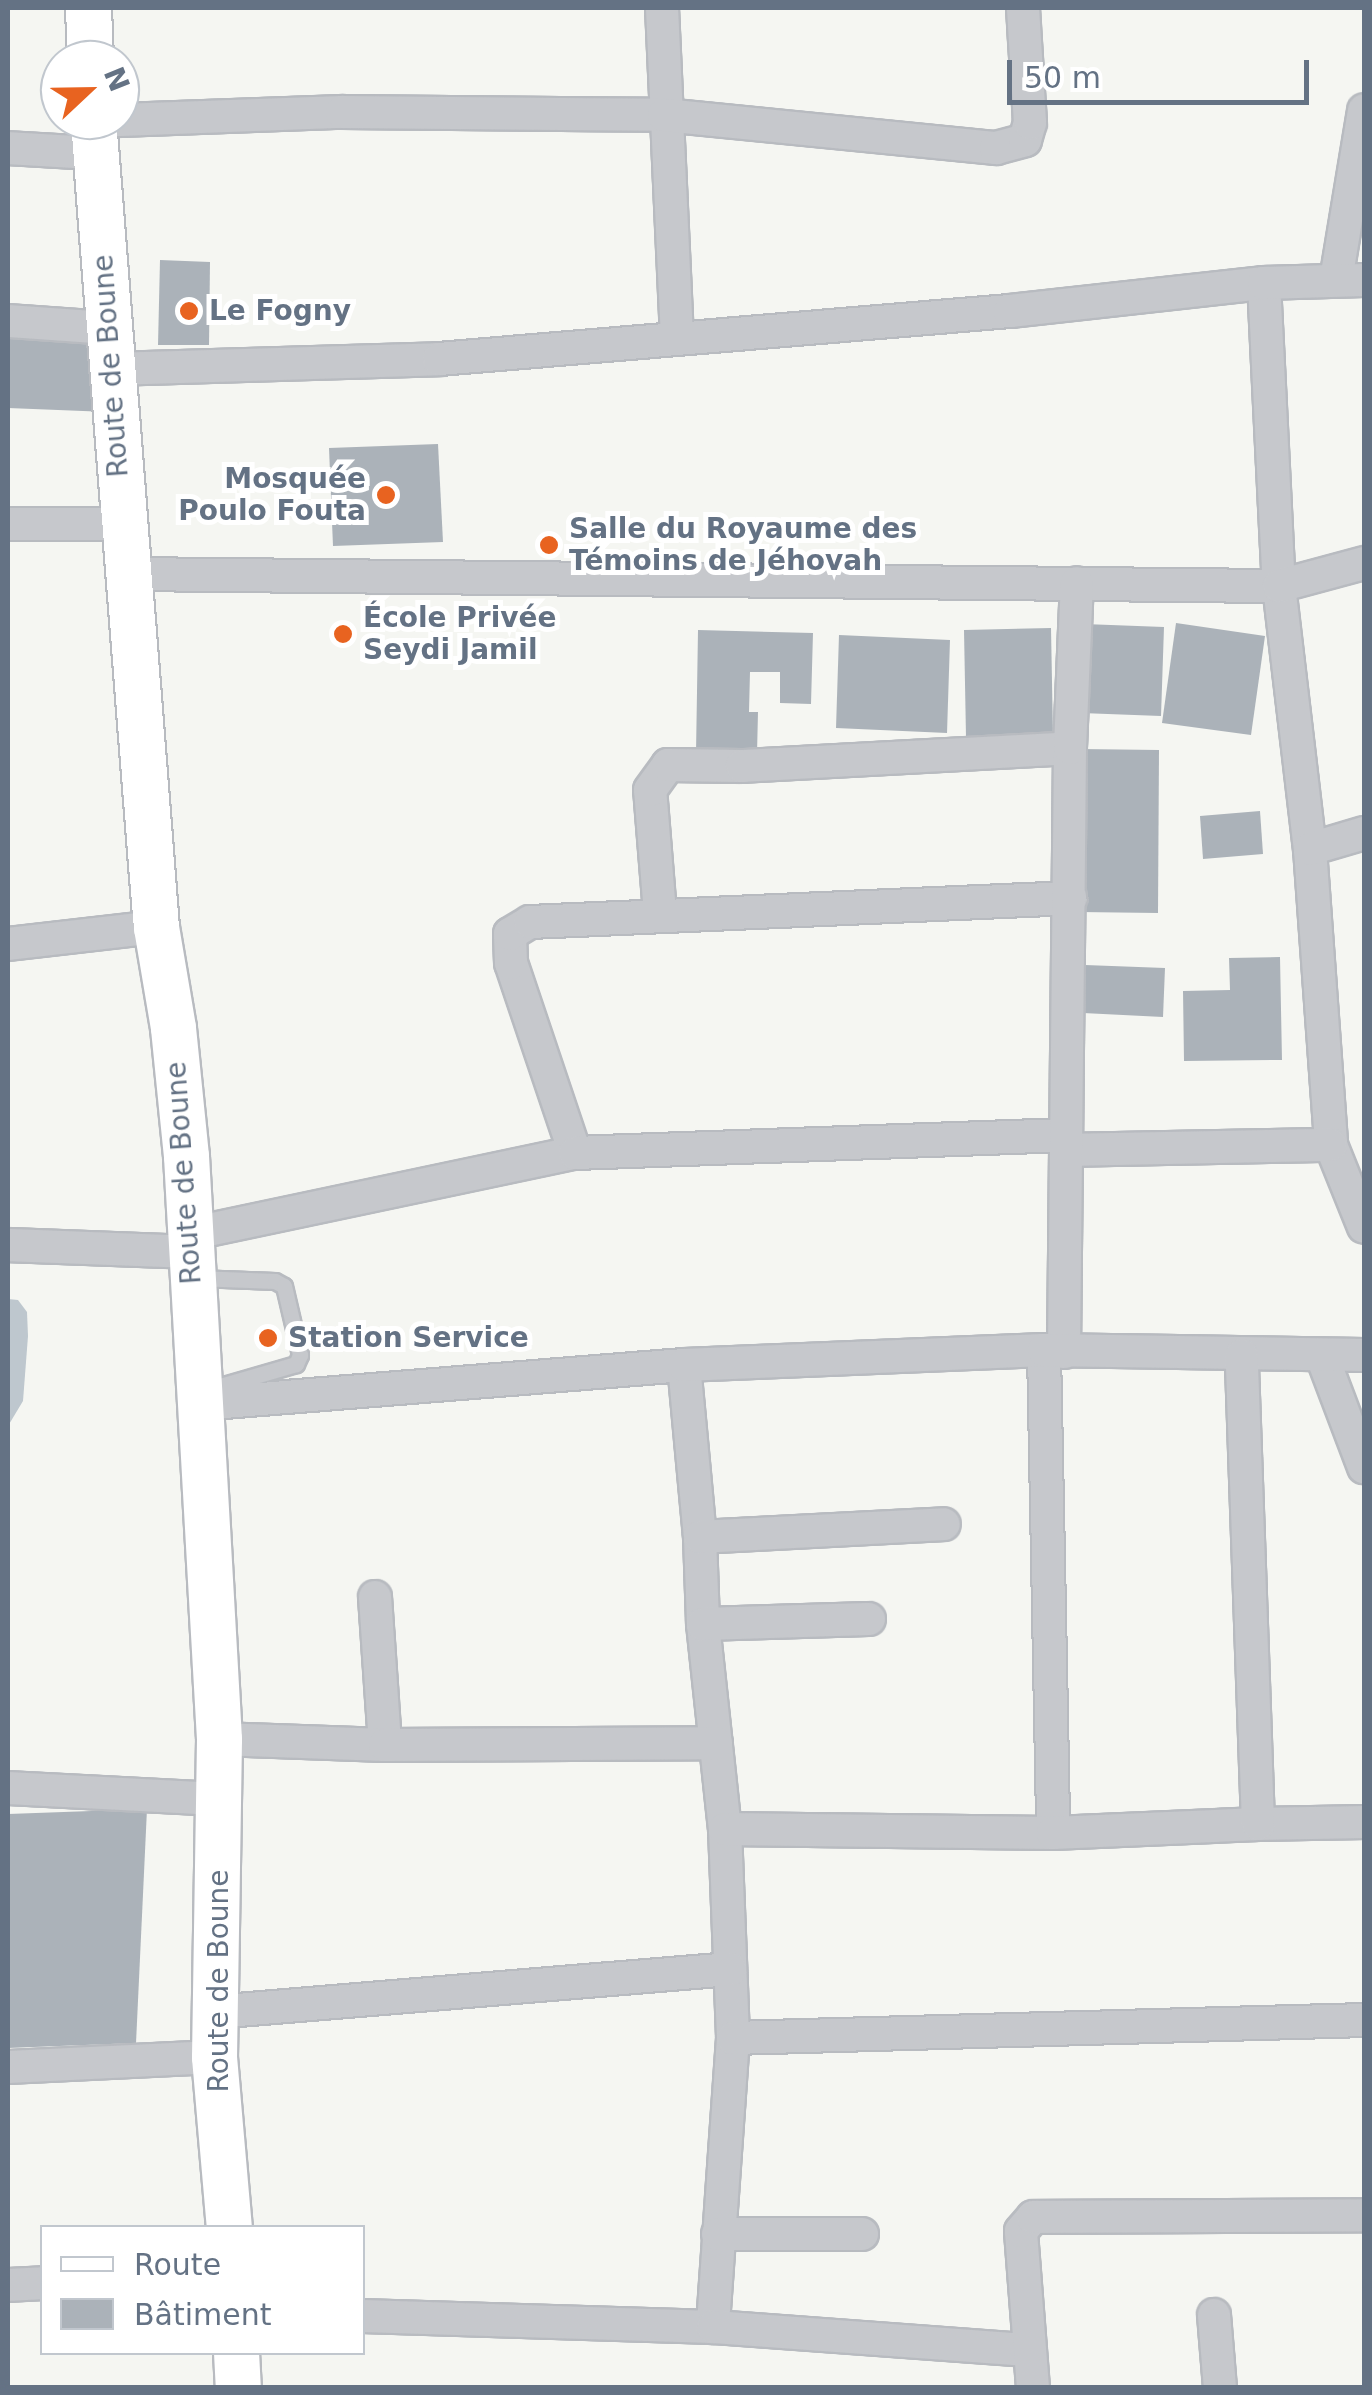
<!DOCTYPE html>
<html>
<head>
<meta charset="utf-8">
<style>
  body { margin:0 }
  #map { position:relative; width:1372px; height:2395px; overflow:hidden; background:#f5f6f2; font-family:"DejaVu Sans",sans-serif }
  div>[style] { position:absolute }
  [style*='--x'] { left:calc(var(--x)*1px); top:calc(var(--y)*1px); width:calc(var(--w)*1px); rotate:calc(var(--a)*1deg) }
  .water>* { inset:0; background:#bec7ce }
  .building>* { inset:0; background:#abb2b9 }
  .roads { filter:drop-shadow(2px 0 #b8bbc0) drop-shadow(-2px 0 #b8bbc0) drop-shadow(0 2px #b8bbc0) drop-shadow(0 -2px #b8bbc0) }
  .lane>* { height:15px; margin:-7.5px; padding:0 7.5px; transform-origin:7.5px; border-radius:7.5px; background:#c6c8cc }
  .street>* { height:32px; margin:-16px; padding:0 16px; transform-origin:16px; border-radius:16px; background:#c6c8cc }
  .secondary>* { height:45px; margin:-22.5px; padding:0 22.5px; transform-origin:22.5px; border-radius:22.5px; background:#fff }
  .dots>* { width:28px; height:28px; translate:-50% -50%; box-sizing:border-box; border:5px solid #fff; border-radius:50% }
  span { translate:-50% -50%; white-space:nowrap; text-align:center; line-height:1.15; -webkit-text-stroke:10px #fff; paint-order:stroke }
  .poi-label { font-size:28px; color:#647284; font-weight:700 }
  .left { translate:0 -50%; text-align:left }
  .right { translate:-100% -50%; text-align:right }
  .street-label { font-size:28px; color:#647284 }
  .frame { position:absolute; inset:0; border:10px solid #647284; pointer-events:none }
  .legend { position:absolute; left:40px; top:2225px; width:325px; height:130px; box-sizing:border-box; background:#fff; border:2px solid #c1c7ce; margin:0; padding:12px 18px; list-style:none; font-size:30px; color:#647284 }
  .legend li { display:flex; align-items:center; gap:20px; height:50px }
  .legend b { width:50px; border:2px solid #c1c7ce }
  .north { position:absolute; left:40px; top:40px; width:100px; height:100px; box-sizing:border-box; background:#fff; border:2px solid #c1c7ce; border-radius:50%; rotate:68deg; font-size:28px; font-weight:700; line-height:40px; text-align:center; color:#647284 }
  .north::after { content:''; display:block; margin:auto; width:35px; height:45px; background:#e86320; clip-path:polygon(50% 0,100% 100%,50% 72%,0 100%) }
  .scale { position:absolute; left:1007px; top:60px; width:302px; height:45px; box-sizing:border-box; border:5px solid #647284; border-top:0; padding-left:12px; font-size:30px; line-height:35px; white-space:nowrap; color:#647284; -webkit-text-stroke:8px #fff; paint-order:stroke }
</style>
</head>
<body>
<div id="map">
  <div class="water">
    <i style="clip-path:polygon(8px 1299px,18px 1300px,27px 1312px,28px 1336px,23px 1401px,8px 1426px)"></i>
  </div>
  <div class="building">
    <i style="clip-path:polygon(160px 260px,210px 262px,209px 345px,158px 345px)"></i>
    <i style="clip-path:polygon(8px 327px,103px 336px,108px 412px,8px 408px)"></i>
    <i style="clip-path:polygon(438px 444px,443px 542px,333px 546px,329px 448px)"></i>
    <i style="clip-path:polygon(1176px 623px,1265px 636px,1251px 735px,1162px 723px)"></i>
    <i style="clip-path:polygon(1084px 624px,1164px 627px,1161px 716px,1081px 713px)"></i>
    <i style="clip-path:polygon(1051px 628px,1053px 736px,966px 737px,964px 630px)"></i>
    <i style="clip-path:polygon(698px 630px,813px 633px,811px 704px,780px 703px,780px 672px,750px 672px,749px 712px,758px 712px,757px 754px,696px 753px)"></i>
    <i style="clip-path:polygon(839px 635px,950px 640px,947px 733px,836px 728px)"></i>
    <i style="clip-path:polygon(1080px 749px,1159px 750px,1158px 913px,1079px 912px)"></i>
    <i style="clip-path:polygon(1260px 811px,1263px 854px,1203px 859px,1200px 816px)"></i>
    <i style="clip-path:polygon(1280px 957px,1282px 1060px,1184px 1061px,1183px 991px,1230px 990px,1229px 958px)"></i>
    <i style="clip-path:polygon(1085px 965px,1165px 968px,1163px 1017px,1083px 1013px)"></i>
    <i style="clip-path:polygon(147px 1809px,136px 2043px,8px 2048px,8px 1814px)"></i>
  </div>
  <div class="roads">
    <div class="lane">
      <i style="--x:196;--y:1278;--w:79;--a:2.2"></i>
      <i style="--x:275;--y:1281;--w:10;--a:29"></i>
      <i style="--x:284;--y:1286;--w:71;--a:76.9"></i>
      <i style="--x:300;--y:1355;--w:10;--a:114"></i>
      <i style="--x:296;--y:1364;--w:97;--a:163.8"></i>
    </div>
    <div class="street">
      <i style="--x:662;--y:8;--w:331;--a:87.4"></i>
      <i style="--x:93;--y:121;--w:249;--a:-2.1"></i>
      <i style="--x:342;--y:112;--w:322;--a:0.5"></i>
      <i style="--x:664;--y:115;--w:334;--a:5.7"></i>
      <i style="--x:996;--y:148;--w:30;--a:-15"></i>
      <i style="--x:1025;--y:140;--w:18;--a:-74"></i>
      <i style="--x:1030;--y:123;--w:115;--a:-93.5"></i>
      <i style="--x:8;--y:148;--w:85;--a:3.4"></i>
      <i style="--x:1336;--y:280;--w:172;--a:-80.6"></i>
      <i style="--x:1264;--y:283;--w:303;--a:87.2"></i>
      <i style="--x:1279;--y:586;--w:265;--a:83.3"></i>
      <i style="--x:1310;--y:849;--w:297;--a:85.9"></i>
      <i style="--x:1331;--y:1145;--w:88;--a:68.1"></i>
      <i style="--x:8;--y:321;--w:100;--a:4"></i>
      <i style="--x:111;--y:369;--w:328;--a:-1.7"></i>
      <i style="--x:439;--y:359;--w:573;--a:-4.81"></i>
      <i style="--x:1010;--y:311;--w:256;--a:-6.3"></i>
      <i style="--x:1264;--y:283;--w:100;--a:-1.7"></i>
      <i style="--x:8;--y:524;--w:115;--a:0"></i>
      <i style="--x:128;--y:574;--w:1151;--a:0.6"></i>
      <i style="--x:1279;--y:586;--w:88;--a:-15.1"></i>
      <i style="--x:1310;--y:849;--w:56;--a:-16.5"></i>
      <i style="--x:660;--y:913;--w:123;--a:-94.6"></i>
      <i style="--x:650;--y:790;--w:31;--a:-54"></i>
      <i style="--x:668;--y:765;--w:74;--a:0.8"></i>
      <i style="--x:742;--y:766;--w:328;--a:-3.1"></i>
      <i style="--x:8;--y:944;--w:149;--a:-6.6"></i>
      <i style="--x:1066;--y:1150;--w:265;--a:-1.1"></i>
      <i style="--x:575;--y:1153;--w:200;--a:-108.6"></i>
      <i style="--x:511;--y:963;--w:29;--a:-92"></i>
      <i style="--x:510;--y:934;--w:23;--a:-31"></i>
      <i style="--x:530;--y:922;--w:541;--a:-2.54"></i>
      <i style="--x:189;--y:1234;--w:394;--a:-11.9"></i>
      <i style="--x:575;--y:1153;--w:491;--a:-2.1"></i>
      <i style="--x:8;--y:1245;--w:182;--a:2.2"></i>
      <i style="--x:1044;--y:1350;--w:483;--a:88.9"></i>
      <i style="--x:1064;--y:1352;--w:604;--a:-89.43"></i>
      <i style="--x:1070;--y:748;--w:165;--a:-87.6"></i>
      <i style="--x:1322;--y:1356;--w:119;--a:69.3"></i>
      <i style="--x:684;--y:1365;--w:173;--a:84.7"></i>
      <i style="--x:700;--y:1537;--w:87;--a:88"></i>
      <i style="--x:703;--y:1624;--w:206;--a:83.9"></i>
      <i style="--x:725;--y:1829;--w:209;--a:87.8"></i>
      <i style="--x:733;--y:2038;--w:290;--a:94"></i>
      <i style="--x:199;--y:1404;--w:487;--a:-4.6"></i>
      <i style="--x:684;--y:1365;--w:360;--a:-2.4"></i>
      <i style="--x:1044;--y:1350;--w:320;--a:0.9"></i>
      <i style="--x:700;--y:1537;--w:244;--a:-3"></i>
      <i style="--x:375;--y:1597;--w:148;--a:86.1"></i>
      <i style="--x:703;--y:1624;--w:166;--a:-1.7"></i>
      <i style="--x:219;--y:1739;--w:166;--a:2.1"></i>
      <i style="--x:385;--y:1745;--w:331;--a:-0.3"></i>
      <i style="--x:8;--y:1788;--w:213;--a:3"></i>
      <i style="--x:1258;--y:1824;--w:106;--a:-1.1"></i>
      <i style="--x:725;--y:1829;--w:328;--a:0.7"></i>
      <i style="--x:1053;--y:1833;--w:205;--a:-2.5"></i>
      <i style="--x:1258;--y:1824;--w:469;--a:-92"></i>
      <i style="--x:214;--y:2012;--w:518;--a:-4.76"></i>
      <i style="--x:733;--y:2038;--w:631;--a:-1.63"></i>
      <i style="--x:8;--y:2067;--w:206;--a:-2.8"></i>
      <i style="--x:718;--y:2234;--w:144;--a:0"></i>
      <i style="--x:8;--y:2285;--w:34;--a:-3"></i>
      <i style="--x:1214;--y:2315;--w:73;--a:85.3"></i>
      <i style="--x:362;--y:2316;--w:351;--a:1.8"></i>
      <i style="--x:713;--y:2327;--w:317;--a:4.2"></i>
      <i style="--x:1033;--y:2388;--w:157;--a:-94.4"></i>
      <i style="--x:1021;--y:2231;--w:18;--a:-49"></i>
      <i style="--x:1033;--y:2217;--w:331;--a:-0.3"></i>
    </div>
    <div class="secondary">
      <i style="--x:88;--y:8;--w:52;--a:87.8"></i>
      <i style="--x:93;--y:120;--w:809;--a:85.54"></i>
      <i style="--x:156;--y:927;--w:102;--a:80.4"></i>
      <i style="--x:173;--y:1028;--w:129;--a:84.2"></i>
      <i style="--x:186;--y:1156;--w:584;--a:86.76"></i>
      <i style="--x:219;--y:1739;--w:318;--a:90.9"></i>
      <i style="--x:214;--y:2057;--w:172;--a:85"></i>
      <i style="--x:236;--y:2352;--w:36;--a:87"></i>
    </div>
  </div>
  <div class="dots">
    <i style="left:189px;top:311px;background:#e86320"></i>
    <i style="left:386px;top:495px;background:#e86320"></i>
    <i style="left:549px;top:545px;background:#e86320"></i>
    <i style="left:343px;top:634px;background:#e86320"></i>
    <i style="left:268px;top:1338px;background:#e86320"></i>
  </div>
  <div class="poi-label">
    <span class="left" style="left:209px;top:311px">Le Fogny</span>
    <span class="right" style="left:366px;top:495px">Mosquée<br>Poulo Fouta</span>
    <span class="left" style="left:569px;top:545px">Salle du Royaume des<br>Témoins de Jéhovah</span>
    <span class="left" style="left:363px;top:634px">École Privée<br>Seydi Jamil</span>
    <span class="left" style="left:288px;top:1338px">Station Service</span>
  </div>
  <div class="street-label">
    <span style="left:111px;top:366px;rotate:-94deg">Route de Boune</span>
    <span style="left:184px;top:1173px;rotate:-94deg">Route de Boune</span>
    <span style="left:219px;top:1981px;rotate:-90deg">Route de Boune</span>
  </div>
  <div class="frame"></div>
  <ul class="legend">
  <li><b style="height:12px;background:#fff"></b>Route</li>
  <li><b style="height:28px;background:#abb2b9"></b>Bâtiment</li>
  </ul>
  <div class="north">N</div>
  <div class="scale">50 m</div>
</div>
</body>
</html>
